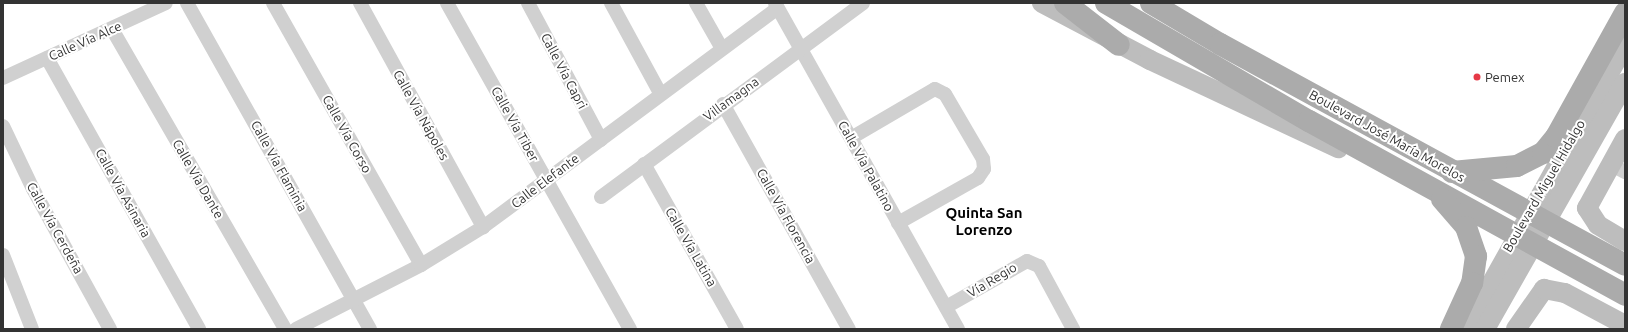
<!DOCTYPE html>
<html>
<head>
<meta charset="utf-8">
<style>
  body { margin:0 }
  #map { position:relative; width:1628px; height:332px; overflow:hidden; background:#fff; font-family:Ubuntu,sans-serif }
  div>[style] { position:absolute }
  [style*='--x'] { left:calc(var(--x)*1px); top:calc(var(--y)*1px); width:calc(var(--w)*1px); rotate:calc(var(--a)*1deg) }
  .street>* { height:14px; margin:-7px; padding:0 7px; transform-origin:7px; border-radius:7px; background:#d0d0d0 }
  .secondary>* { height:20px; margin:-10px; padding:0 10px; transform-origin:10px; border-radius:10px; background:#bdbdbd }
  .primary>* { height:22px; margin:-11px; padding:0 11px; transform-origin:11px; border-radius:11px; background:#ababab }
  .dots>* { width:11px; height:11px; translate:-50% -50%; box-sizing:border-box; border:2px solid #fff; border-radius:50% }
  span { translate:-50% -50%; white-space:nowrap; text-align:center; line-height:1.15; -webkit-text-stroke:4px #fff; paint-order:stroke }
  .street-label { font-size:13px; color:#333 }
  .poi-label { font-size:13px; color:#333 }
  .left { translate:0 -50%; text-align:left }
  .quarter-label { font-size:15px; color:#000; font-weight:700 }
  .frame { position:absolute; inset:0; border:4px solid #333; pointer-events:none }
</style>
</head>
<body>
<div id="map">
  <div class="street">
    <i style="--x:187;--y:3;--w:374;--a:60.7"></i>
    <i style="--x:273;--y:3;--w:301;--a:60.5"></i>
    <i style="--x:360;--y:3;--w:256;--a:61.2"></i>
    <i style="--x:447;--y:3;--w:374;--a:60.7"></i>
    <i style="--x:528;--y:3;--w:155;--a:61.9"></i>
    <i style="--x:611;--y:3;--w:102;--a:61.4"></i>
    <i style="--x:696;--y:3;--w:51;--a:60.4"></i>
    <i style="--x:775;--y:3;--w:374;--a:60.7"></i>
    <i style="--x:112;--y:29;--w:346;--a:60"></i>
    <i style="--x:47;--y:58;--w:311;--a:60.7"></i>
    <i style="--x:3;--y:78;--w:179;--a:-24.7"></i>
    <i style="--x:723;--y:104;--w:258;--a:60.8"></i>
    <i style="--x:3;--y:126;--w:70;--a:64.5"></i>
    <i style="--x:33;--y:189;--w:160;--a:61.2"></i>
    <i style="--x:851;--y:138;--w:97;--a:-30.3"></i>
    <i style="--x:935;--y:89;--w:11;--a:27"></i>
    <i style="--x:945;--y:94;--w:75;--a:59.7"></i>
    <i style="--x:983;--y:159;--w:10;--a:84"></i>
    <i style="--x:984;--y:169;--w:11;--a:124"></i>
    <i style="--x:978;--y:178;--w:92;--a:150.6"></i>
    <i style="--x:644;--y:164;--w:189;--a:60.6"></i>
    <i style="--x:1610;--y:164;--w:17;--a:28"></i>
    <i style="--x:601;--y:197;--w:326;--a:-36.5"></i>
    <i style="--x:3;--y:255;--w:79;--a:68.6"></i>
    <i style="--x:946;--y:307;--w:93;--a:-29.6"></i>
    <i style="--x:1027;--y:261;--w:13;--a:23"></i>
    <i style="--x:1039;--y:266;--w:72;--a:61.6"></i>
    <i style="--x:296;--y:329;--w:140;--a:-27.1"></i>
    <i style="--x:421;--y:265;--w:73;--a:-31.5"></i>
    <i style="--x:483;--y:227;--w:367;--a:-36.6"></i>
  </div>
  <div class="secondary">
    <i style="--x:1042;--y:3;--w:122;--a:27.8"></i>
    <i style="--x:1150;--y:60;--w:208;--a:25.1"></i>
    <i style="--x:1625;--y:139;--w:79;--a:118.8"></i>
    <i style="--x:1587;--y:208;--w:20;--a:57"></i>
    <i style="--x:1598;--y:225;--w:31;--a:31"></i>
    <i style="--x:1466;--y:329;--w:326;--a:-60.8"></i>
    <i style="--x:1485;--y:329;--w:283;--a:-60.4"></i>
    <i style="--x:1516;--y:329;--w:49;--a:-55"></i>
    <i style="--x:1544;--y:289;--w:21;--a:11"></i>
    <i style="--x:1565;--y:293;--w:68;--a:28.1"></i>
  </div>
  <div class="primary">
    <i style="--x:1065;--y:3;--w:68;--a:37.9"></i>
    <i style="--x:1106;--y:3;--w:235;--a:30.2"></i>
    <i style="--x:1309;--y:121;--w:361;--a:28.8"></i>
    <i style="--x:1151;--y:3;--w:80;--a:30.7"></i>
    <i style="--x:1220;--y:44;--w:461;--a:28.6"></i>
    <i style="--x:1452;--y:172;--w:65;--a:-5.3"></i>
    <i style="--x:1517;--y:166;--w:29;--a:-27"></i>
    <i style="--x:1543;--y:153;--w:21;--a:-51"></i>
    <i style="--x:1556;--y:137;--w:142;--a:-60.9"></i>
    <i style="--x:1442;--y:199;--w:37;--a:49"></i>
    <i style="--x:1466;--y:227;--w:31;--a:71"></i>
    <i style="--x:1476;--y:256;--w:27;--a:98"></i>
    <i style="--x:1472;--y:283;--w:51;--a:114.5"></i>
  </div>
  <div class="dots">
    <i style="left:1477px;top:77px;background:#e63946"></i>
  </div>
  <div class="street-label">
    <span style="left:85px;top:41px;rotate:-24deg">Calle Vía Alce</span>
    <span style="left:564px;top:71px;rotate:62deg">Calle Vía Capri</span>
    <span style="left:731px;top:99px;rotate:-36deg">Villamagna</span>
    <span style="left:421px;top:115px;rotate:61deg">Calle Vía Nápoles</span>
    <span style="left:515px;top:124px;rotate:61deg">Calle Vía Tiber</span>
    <span style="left:347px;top:134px;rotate:61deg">Calle Vía Corso</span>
    <span style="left:1387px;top:136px;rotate:29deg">Boulevard José María Morelos</span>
    <span style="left:279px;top:166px;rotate:61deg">Calle Vía Flaminia</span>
    <span style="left:866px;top:166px;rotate:61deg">Calle Vía Palatino</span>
    <span style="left:198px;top:179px;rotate:60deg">Calle Vía Dante</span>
    <span style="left:545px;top:181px;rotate:-37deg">Calle Elefante</span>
    <span style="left:1544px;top:186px;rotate:-60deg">Boulevard Miguel Hidalgo</span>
    <span style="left:123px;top:193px;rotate:61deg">Calle Vía Asinaria</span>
    <span style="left:786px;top:216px;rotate:61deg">Calle Vía Florencia</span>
    <span style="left:55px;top:228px;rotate:61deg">Calle Vía Cerdeña</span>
    <span style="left:691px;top:247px;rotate:60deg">Calle Vía Latina</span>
    <span style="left:992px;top:280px;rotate:-31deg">Vía Regio</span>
  </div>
  <div class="poi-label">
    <span class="left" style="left:1485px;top:77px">Pemex</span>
  </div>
  <div class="quarter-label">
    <span style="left:984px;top:221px">Quinta San<br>Lorenzo</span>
  </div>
  <div class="frame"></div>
</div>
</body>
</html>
